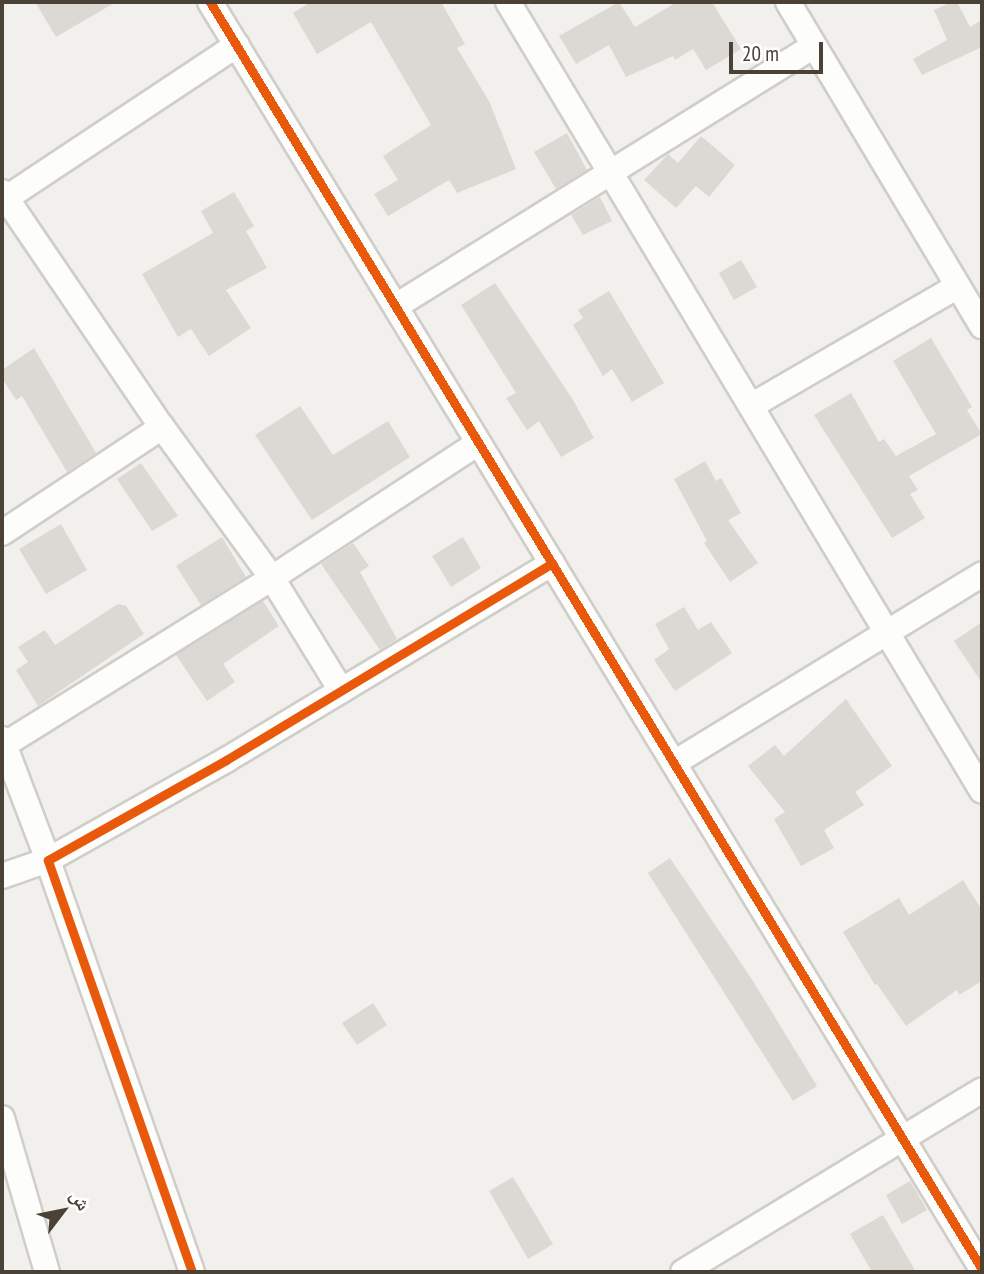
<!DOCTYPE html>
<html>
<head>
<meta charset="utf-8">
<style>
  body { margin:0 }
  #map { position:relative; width:984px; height:1274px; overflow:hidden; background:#f2f0ec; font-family:"PT Sans Narrow","Noto Naskh Arabic",sans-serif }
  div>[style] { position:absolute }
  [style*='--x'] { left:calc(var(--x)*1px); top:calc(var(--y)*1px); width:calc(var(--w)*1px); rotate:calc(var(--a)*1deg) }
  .building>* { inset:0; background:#dcd9d4 }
  .roads { filter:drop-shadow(2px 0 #d0cec9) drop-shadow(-2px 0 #d0cec9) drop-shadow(0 2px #d0cec9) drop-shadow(0 -2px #d0cec9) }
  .street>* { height:24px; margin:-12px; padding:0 12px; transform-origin:12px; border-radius:12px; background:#fdfdfc }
  .cycleway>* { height:9px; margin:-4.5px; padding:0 4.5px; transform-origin:4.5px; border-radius:4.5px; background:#e8590c }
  span { translate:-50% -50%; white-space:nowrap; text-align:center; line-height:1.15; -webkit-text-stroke:6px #fff; paint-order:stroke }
  .frame { position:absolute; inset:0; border:4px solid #4a4236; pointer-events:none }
  .north { position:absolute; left:28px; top:1176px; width:70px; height:70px; -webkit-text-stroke:5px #fff; paint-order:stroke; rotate:58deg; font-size:19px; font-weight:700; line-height:28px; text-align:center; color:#4a4236 }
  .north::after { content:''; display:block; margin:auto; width:24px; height:32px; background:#4a4236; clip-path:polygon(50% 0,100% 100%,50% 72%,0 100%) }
  .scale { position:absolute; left:729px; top:42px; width:94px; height:32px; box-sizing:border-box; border:4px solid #4a4236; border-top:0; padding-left:9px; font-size:21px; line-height:24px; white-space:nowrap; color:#4a4236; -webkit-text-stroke:5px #fff; paint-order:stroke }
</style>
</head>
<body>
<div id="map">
  <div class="building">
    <i style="clip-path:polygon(35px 2px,116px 2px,56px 37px)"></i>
    <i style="clip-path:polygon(311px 2px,441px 2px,465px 44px,457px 48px,489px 101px,516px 169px,457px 193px,449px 180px,388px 216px,374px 194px,398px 180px,383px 156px,431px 125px,371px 22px,317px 54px,293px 13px)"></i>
    <i style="clip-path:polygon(619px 2px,635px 27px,677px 2px,712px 2px,741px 49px,706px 70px,693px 49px,675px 60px,673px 56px,626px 77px,609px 45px,576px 64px,559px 36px)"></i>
    <i style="clip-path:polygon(952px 2px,957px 2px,970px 27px,982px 20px,982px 47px,922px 75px,913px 59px,947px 40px,934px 10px)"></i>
    <i style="clip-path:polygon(567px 133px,587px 170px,556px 189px,534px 152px)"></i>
    <i style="clip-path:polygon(701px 136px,735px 165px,709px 197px,696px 186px,676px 208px,644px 180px,668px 154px,678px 163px)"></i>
    <i style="clip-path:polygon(234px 192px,254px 226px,246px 231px,267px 268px,226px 290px,251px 328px,209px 356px,191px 329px,178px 337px,142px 274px,213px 233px,201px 211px)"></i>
    <i style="clip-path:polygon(600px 197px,612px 221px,583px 235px,571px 215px)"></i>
    <i style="clip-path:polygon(741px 260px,757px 287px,734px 300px,719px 273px)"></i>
    <i style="clip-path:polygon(495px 283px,573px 400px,594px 438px,561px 457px,539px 421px,527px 430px,506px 398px,516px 393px,461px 305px)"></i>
    <i style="clip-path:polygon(609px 291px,664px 383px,632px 402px,612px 369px,603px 376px,573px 325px,583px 318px,578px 310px)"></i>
    <i style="clip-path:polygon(931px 338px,972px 407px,967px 410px,982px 434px,909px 476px,918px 490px,910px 494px,925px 518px,892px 538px,814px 415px,851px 393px,879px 442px,884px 439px,896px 456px,936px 434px,893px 361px)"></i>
    <i style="clip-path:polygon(34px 348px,96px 453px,67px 472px,22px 396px,16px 400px,2px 378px,2px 370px)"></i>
    <i style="clip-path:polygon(300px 406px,333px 455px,388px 421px,410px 457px,312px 520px,255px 435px)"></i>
    <i style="clip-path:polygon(705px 461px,716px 481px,721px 478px,741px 513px,728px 520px,758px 563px,730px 582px,704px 543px,707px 541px,674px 479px)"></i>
    <i style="clip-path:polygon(141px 463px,178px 516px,152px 531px,117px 479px)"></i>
    <i style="clip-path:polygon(61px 524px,87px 570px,46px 594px,19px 549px)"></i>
    <i style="clip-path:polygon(222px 537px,246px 577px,201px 605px,176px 566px)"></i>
    <i style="clip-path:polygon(463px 537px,481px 568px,451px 587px,432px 556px)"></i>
    <i style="clip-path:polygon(353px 543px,369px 566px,360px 572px,397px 639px,380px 650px,321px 564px)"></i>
    <i style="clip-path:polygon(263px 601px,279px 626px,223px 664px,235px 682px,207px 701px,176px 655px)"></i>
    <i style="clip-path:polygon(118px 604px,126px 606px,144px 634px,38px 706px,16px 670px,28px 662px,18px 647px,45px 630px,55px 645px)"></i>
    <i style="clip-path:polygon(684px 607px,698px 630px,711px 622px,732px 653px,675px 691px,654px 660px,669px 649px,655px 624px)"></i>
    <i style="clip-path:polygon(982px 622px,982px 683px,954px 641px)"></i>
    <i style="clip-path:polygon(846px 699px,892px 766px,855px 792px,864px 805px,824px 830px,834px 848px,801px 866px,774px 819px,785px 812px,748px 766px,775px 745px,784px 756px)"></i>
    <i style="clip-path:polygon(670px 858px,753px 981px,817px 1086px,793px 1101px,648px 873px)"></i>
    <i style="clip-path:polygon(963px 880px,982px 910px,982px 981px,959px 995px,957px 990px,906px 1026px,877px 984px,875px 985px,843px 932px,899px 898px,909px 915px)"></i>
    <i style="clip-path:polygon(373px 1003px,387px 1025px,357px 1045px,342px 1023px)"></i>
    <i style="clip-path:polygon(513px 1177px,553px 1244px,528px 1259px,489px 1191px)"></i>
    <i style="clip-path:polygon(910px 1181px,927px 1210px,902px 1224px,886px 1195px)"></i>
    <i style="clip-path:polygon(883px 1215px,916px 1272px,872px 1272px,850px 1234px)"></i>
  </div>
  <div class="roads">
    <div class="street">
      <i style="--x:210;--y:2;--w:1484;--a:58.65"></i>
      <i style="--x:508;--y:2;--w:920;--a:59"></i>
      <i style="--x:788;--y:2;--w:378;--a:59.1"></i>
      <i style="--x:2;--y:192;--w:284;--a:55.8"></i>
      <i style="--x:162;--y:427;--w:187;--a:53.9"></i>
      <i style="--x:272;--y:578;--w:132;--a:58.4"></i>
      <i style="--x:2;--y:201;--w:282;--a:-33.6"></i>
      <i style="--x:396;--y:306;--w:492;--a:-31.9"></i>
      <i style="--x:751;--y:406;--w:239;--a:-30.1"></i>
      <i style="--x:2;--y:533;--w:192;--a:-33.5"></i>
      <i style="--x:2;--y:739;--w:129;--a:69.2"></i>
      <i style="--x:48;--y:860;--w:49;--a:160.8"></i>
      <i style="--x:4;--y:745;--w:316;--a:-31.9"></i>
      <i style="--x:272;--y:578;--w:245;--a:-33.2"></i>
      <i style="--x:674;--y:763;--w:361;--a:-31.5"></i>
      <i style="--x:2;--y:1118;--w:160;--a:73.7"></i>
      <i style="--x:192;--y:1272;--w:436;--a:-109.3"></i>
      <i style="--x:48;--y:860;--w:204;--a:-29.3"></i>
      <i style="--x:226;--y:760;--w:381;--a:-31.1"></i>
      <i style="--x:683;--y:1272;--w:350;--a:-31.3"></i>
    </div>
  </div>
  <div class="cycleway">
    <i style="--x:210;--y:2;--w:1484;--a:58.65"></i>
    <i style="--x:192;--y:1272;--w:436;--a:-109.3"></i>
    <i style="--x:48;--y:860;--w:204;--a:-29.3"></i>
    <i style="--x:226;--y:760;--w:381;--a:-31.1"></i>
  </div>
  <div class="frame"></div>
  <div class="north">ش</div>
  <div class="scale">20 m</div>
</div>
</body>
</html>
